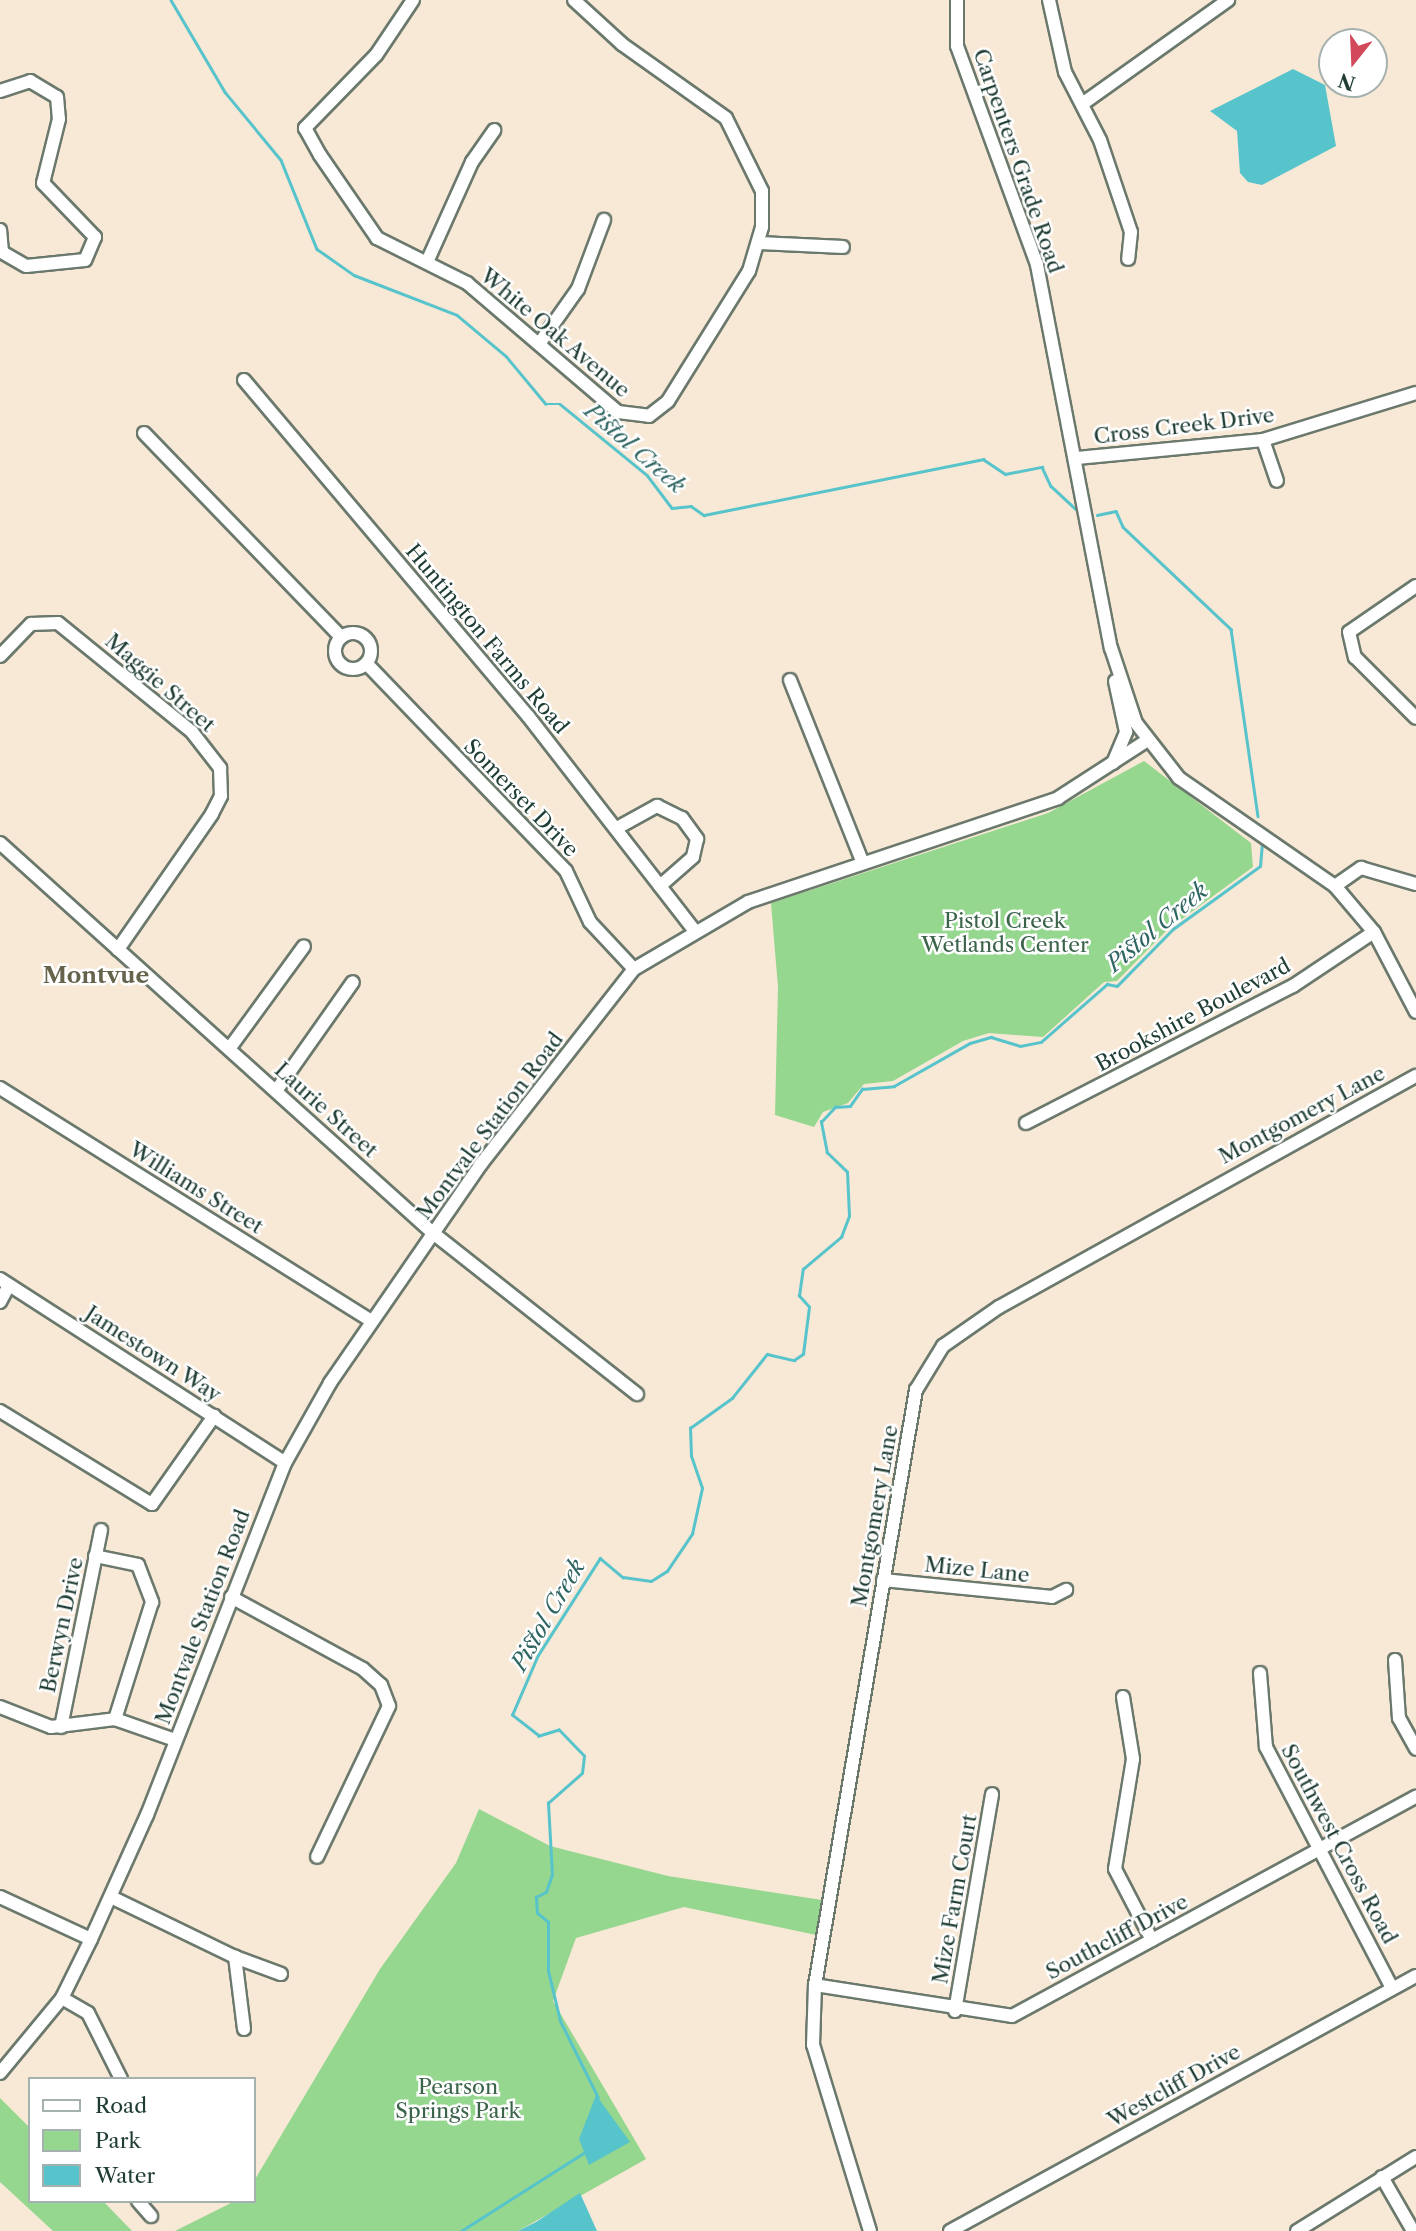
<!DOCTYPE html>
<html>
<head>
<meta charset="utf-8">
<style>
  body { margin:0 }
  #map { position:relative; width:1416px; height:2231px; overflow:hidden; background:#f8e8d6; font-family:"Libre Caslon Text",serif }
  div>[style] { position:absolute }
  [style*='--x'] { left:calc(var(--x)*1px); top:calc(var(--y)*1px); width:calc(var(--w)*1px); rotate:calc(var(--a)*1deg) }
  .green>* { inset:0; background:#95d78f }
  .water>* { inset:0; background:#57c4cc }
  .stream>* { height:2.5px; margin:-1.25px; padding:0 1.25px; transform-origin:1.25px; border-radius:1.25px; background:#57c4cc }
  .roads { filter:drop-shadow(2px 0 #6b796d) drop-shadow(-2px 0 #6b796d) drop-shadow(0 2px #6b796d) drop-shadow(0 -2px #6b796d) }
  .minor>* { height:12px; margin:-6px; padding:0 6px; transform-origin:6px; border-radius:6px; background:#fff }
  .minor>.ring { margin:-6px; padding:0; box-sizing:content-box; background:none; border:12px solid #fff; border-radius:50% }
  span { translate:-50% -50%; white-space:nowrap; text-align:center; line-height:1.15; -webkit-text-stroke:5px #fff; paint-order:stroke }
  .street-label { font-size:21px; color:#1f3d34 }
  .park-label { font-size:21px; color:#3c644b }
  .water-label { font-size:23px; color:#306662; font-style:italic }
  .neighbourhood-label { font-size:23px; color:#65634c; font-weight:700 }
  .legend { position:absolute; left:28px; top:2077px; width:228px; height:126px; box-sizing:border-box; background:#fff; border:2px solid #a5b1ae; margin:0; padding:9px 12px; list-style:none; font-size:21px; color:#1f3d34 }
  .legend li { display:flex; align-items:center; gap:14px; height:35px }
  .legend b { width:35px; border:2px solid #a5b1ae }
  .north { position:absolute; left:1318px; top:28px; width:70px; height:70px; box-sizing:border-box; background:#fff; border:2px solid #a5b1ae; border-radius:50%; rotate:198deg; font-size:19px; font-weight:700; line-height:28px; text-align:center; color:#1f3d34 }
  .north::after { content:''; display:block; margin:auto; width:24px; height:32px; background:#d1495b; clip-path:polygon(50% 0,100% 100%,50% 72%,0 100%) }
</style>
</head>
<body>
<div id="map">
  <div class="green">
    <i style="clip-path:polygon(1144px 761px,1251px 843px,1253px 867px,1168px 929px,1117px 981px,1104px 982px,1043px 1037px,989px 1033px,963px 1041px,893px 1081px,864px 1084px,848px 1103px,823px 1112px,814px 1127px,775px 1115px,778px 987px,771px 903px,1048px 813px)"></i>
    <i style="clip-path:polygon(479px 1809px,550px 1846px,668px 1876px,822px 1900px,816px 1935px,684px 1907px,576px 1938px,553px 2001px,646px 2159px,518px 2231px,175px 2231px,235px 2201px,254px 2201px,254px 2181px,380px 1969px,456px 1863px)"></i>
    <i style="clip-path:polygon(0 2098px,30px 2128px,30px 2201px,103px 2201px,132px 2231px,53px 2231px,0 2182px)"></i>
  </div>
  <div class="water">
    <i style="clip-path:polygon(1293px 69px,1325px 85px,1336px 146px,1262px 185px,1248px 182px,1240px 173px,1237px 131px,1210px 111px)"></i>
    <i style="clip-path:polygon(596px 2095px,630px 2142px,589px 2165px,579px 2139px)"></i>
    <i style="clip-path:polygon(580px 2193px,597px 2231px,518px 2231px,536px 2222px)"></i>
  </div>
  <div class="stream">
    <i style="--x:171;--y:0;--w:107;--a:59.6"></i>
    <i style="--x:225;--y:92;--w:88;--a:50.5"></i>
    <i style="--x:281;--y:160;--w:96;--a:68"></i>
    <i style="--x:317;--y:249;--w:45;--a:35.1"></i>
    <i style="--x:354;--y:275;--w:110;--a:21.2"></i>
    <i style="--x:457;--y:315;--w:64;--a:39.9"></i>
    <i style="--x:506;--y:356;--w:62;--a:50.2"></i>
    <i style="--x:546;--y:404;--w:14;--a:0"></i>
    <i style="--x:560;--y:404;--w:112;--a:39.2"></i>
    <i style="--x:647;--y:475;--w:41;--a:52.9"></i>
    <i style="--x:672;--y:508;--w:19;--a:-6"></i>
    <i style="--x:691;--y:506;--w:16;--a:35"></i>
    <i style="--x:704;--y:515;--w:285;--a:-11.3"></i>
    <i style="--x:983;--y:459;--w:27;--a:34"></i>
    <i style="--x:1005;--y:474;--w:38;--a:-11"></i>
    <i style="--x:1042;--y:467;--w:21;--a:65"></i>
    <i style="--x:1051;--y:486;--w:34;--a:43"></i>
    <i style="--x:1097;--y:515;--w:19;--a:-12"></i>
    <i style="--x:1116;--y:511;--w:17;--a:66"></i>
    <i style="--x:1123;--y:527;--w:149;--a:43.4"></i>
    <i style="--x:1231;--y:629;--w:189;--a:81.8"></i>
    <i style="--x:598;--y:2098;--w:86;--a:-116.3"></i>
    <i style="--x:560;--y:2021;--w:51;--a:-103.5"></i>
    <i style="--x:548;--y:1971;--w:49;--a:-90"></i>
    <i style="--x:548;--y:1922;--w:14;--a:-141"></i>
    <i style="--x:537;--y:1913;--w:16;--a:-94"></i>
    <i style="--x:536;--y:1897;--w:11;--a:-27"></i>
    <i style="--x:546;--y:1892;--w:18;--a:-71"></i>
    <i style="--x:552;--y:1875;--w:72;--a:-93.2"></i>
    <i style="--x:548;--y:1803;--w:45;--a:-41.4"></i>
    <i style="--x:582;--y:1773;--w:17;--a:-83"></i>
    <i style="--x:584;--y:1756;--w:36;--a:-134"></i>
    <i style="--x:559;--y:1730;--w:21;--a:163"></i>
    <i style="--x:539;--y:1736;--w:34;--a:-142"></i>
    <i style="--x:512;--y:1715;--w:65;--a:-66.6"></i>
    <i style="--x:538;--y:1655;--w:115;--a:-57.4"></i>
    <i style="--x:600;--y:1558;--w:30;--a:40"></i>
    <i style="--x:623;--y:1577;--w:28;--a:8"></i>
    <i style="--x:651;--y:1581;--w:19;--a:-32"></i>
    <i style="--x:667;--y:1571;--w:45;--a:-56"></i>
    <i style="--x:692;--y:1534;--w:47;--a:-77.7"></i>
    <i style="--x:702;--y:1488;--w:34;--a:-109"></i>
    <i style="--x:691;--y:1456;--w:28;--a:-92"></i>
    <i style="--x:690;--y:1428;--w:52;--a:-35.5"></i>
    <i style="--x:732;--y:1398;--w:56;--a:-51.5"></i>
    <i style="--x:767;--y:1354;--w:28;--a:13"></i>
    <i style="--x:794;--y:1360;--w:11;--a:-34"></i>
    <i style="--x:803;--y:1354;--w:47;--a:-82.7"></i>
    <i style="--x:809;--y:1307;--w:15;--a:-132"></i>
    <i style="--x:799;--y:1296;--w:27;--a:-82"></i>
    <i style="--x:803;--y:1269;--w:50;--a:-40.1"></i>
    <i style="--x:841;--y:1237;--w:22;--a:-69"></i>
    <i style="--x:849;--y:1216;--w:44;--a:-92.6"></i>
    <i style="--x:847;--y:1172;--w:28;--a:-136"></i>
    <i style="--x:827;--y:1153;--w:32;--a:-101"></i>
    <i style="--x:821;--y:1122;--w:21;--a:-47"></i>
    <i style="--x:835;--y:1107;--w:15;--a:-4"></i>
    <i style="--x:850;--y:1106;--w:21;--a:-55"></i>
    <i style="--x:862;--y:1089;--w:32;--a:-5"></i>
    <i style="--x:894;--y:1086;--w:87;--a:-29.5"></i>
    <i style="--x:970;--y:1043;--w:22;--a:-16"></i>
    <i style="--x:991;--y:1037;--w:30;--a:17"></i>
    <i style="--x:1020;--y:1046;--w:21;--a:-11"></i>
    <i style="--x:1041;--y:1042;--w:88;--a:-41.3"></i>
    <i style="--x:1107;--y:984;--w:10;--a:11"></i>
    <i style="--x:1117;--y:986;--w:80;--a:-45.5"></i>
    <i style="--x:1173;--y:929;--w:107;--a:-35.9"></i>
    <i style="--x:1260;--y:866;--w:22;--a:-85"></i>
    <i style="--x:461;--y:2231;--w:147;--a:-32.5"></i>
  </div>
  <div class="roads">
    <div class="minor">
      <i style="--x:413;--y:0;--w:66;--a:123.9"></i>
      <i style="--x:376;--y:55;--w:102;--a:134.2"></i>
      <i style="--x:305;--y:128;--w:31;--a:61"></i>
      <i style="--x:320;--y:155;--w:101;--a:55.5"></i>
      <i style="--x:377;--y:238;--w:101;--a:26.6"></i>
      <i style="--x:467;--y:283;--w:199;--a:40.5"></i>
      <i style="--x:618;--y:412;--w:31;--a:7"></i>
      <i style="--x:649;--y:416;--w:24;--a:-38"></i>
      <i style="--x:668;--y:401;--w:153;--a:-58.1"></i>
      <i style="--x:749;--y:271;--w:46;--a:-73.5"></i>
      <i style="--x:762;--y:227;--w:36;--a:-90"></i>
      <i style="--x:762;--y:191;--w:81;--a:-116.3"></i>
      <i style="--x:726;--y:118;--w:128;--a:-144.6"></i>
      <i style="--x:622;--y:44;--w:65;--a:-137.5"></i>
      <i style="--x:957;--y:0;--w:46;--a:90"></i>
      <i style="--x:957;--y:46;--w:233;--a:69.9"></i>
      <i style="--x:1037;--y:265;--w:390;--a:79.1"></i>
      <i style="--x:1111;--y:648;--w:79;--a:71.6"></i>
      <i style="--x:1136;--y:723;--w:70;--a:52"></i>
      <i style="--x:1179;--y:778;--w:190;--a:34.7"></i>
      <i style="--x:1335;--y:886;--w:60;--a:49.7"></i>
      <i style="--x:1374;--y:932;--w:90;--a:62.3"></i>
      <i style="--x:1049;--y:0;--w:74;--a:77.5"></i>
      <i style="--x:1065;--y:72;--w:76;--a:62.8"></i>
      <i style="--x:1100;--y:140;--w:97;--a:71.4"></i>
      <i style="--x:1131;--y:232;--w:27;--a:96"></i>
      <i style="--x:0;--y:91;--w:32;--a:-18"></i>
      <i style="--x:30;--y:81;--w:31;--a:31"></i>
      <i style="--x:57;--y:97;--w:22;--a:85"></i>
      <i style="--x:59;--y:119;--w:66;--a:104"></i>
      <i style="--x:43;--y:183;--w:75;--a:46.1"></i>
      <i style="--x:95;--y:237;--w:25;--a:113"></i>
      <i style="--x:85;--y:260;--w:59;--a:174.2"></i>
      <i style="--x:26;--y:266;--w:28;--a:-150"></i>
      <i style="--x:2;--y:252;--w:22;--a:-95"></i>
      <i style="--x:1085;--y:102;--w:176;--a:-35.5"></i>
      <i style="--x:760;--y:243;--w:83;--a:2.8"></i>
      <i style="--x:427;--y:262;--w:110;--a:-65.8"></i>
      <i style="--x:472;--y:162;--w:39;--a:-55"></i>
      <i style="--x:539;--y:344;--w:67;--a:-54.7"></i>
      <i style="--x:578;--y:289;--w:74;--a:-69.4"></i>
      <i style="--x:244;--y:380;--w:440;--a:49.8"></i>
      <i style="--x:528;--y:716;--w:269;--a:52.2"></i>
      <i style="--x:144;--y:433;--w:284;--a:46"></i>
      <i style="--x:1263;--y:440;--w:43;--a:71.1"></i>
      <i style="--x:1077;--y:458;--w:187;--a:-5.5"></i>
      <i style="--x:1263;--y:440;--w:160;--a:-17.1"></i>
      <i style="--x:1416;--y:586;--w:81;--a:145.5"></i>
      <i style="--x:1349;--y:632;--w:26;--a:77"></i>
      <i style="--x:1355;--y:657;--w:86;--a:45"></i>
      <i class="ring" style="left:335px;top:633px;width:24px;height:24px"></i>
      <i style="--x:0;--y:656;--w:45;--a:-45.9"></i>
      <i style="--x:31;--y:624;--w:27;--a:-2"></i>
      <i style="--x:58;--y:623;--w:173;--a:39.1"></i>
      <i style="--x:192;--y:732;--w:46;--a:52.1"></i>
      <i style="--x:220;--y:768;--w:28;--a:88"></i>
      <i style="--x:221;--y:796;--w:20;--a:117"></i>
      <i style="--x:212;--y:814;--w:165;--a:124.8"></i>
      <i style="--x:367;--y:664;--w:287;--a:46.1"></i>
      <i style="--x:566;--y:871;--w:56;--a:64.8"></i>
      <i style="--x:590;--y:922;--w:64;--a:46.9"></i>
      <i style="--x:790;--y:680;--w:197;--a:68.3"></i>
      <i style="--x:1113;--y:763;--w:34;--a:-67"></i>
      <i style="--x:1126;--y:732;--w:52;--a:-102.2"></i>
      <i style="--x:617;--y:828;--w:46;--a:-28.8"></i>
      <i style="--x:657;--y:806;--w:28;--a:26"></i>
      <i style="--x:682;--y:818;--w:26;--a:54"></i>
      <i style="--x:697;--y:839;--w:18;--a:103"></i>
      <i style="--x:693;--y:857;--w:44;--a:138.7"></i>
      <i style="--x:0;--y:843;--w:583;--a:42.01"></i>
      <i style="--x:433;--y:1233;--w:260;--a:38.3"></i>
      <i style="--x:1335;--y:886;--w:32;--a:-35"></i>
      <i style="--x:1361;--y:868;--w:57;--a:16.2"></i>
      <i style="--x:229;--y:1049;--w:127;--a:-53.9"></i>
      <i style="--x:0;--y:1088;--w:438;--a:32.1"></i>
      <i style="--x:276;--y:1091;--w:133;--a:-54.8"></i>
      <i style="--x:1026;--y:1123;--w:300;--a:-27.2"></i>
      <i style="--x:1293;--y:986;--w:97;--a:-33.7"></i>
      <i style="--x:0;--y:1279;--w:339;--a:32.8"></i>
      <i style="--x:0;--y:1302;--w:19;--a:-62"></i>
      <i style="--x:0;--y:1411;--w:178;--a:31.5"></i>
      <i style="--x:152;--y:1504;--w:108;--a:-54.8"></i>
      <i style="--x:95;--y:1556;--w:44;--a:11.8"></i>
      <i style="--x:138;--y:1565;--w:40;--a:69"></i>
      <i style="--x:152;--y:1602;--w:123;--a:107.5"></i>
      <i style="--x:883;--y:1580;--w:170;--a:5.7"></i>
      <i style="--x:1052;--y:1597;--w:16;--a:-27"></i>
      <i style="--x:231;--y:1597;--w:150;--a:28.6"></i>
      <i style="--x:363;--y:1669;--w:24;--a:42"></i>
      <i style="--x:381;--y:1685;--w:22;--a:69"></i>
      <i style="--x:389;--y:1706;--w:167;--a:115.5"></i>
      <i style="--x:1395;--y:1660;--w:58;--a:86.1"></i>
      <i style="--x:1399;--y:1718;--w:35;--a:61"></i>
      <i style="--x:1260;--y:1673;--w:74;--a:85.4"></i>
      <i style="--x:1266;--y:1747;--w:272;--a:62.4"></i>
      <i style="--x:1123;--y:1697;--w:63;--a:80.8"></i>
      <i style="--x:1133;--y:1759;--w:111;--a:99.3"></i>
      <i style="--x:1115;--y:1869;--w:80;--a:62.5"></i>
      <i style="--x:0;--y:1707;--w:55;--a:21.4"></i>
      <i style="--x:51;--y:1727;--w:64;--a:-7.1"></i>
      <i style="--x:115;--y:1719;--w:64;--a:19.3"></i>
      <i style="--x:61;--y:1727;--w:201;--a:-78.5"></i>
      <i style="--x:0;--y:1897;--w:100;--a:24.8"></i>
      <i style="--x:111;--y:1897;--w:138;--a:25.8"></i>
      <i style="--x:815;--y:1985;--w:199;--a:8.9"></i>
      <i style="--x:1012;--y:2016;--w:460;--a:-28.5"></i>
      <i style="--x:62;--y:1998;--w:30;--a:30"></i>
      <i style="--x:88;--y:2013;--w:74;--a:63.4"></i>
      <i style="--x:955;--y:2011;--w:220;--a:-80.3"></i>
      <i style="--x:244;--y:2029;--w:73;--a:-97.1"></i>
      <i style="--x:235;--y:1957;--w:49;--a:20.3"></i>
      <i style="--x:0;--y:2073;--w:97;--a:-50.4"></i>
      <i style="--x:62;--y:1998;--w:66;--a:-63.8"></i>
      <i style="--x:91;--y:1939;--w:136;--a:-65.7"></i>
      <i style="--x:147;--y:1815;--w:378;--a:-68.6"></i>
      <i style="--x:285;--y:1463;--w:92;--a:-60.6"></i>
      <i style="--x:330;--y:1383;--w:266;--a:-55.4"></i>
      <i style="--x:481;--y:1164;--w:248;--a:-51.9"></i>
      <i style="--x:634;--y:969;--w:132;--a:-30.4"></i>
      <i style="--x:748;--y:902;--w:327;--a:-18.5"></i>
      <i style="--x:1058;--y:798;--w:105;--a:-32.9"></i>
      <i style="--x:1382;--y:2177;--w:62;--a:60.1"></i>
      <i style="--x:138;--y:2201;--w:20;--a:49"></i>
      <i style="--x:870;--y:2231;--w:195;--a:-107"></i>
      <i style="--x:813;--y:2045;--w:60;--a:-88.1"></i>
      <i style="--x:815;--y:1985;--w:604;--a:-80.37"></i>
      <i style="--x:916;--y:1390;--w:52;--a:-58.5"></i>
      <i style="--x:943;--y:1346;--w:68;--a:-34.9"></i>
      <i style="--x:999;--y:1307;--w:477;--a:-29"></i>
      <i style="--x:950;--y:2231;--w:531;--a:-28.69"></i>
      <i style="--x:1297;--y:2231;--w:140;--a:-31.9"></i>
    </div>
  </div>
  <div class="street-label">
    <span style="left:1018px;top:161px;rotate:71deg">Carpenters Grade Road</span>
    <span style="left:555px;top:333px;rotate:40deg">White Oak Avenue</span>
    <span style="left:1184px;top:426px;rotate:-7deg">Cross Creek Drive</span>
    <span style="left:487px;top:639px;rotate:50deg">Huntington Farms Road</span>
    <span style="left:160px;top:683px;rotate:41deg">Maggie Street</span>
    <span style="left:521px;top:798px;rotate:46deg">Somerset Drive</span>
    <span style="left:1193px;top:1015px;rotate:-28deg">Brookshire Boulevard</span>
    <span style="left:326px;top:1110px;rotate:42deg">Laurie Street</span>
    <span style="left:1302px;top:1115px;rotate:-28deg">Montgomery Lane</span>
    <span style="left:490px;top:1126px;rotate:-53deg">Montvale Station Road</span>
    <span style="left:196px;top:1188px;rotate:32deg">Williams Street</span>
    <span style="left:153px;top:1354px;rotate:33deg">Jamestown Way</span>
    <span style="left:875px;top:1516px;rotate:-80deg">Montgomery Lane</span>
    <span style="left:977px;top:1570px;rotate:6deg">Mize Lane</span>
    <span style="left:203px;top:1617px;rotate:-69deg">Montvale Station Road</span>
    <span style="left:62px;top:1625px;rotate:-78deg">Berwyn Drive</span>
    <span style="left:1339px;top:1844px;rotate:62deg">Southwest Cross Road</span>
    <span style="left:955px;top:1899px;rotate:-80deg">Mize Farm Court</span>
    <span style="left:1117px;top:1937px;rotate:-28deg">Southcliff Drive</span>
    <span style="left:1174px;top:2086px;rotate:-29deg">Westcliff Drive</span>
  </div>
  <div class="park-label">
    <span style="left:1005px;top:933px">Pistol Creek<br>Wetlands Center</span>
    <span style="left:458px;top:2099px">Pearson<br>Springs Park</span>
  </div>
  <div class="water-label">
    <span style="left:635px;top:448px;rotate:41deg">Pistol Creek</span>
    <span style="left:1157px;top:927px;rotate:-40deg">Pistol Creek</span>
    <span style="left:548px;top:1615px;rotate:-60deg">Pistol Creek</span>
  </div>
  <div class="neighbourhood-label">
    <span style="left:96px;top:975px">Montvue</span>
  </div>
  <ul class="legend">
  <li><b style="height:9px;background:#fff"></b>Road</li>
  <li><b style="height:19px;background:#95d78f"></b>Park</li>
  <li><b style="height:19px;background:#57c4cc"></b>Water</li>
  </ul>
  <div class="north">N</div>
</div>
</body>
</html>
